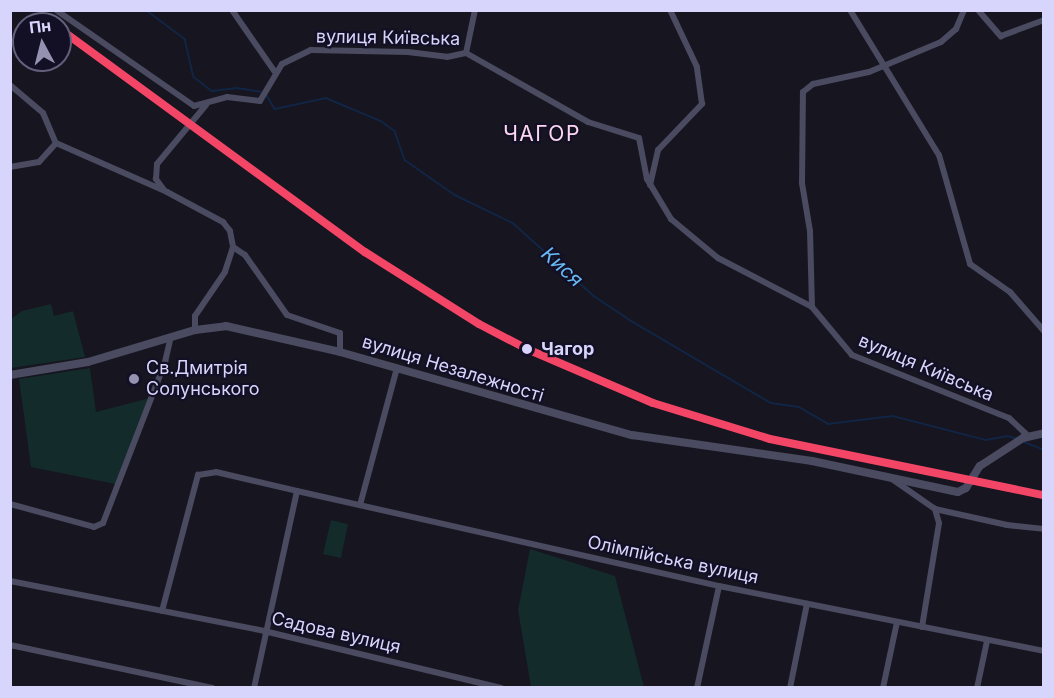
<!DOCTYPE html>
<html>
<head>
<meta charset="utf-8">
<style>
  body { margin:0 }
  #map { position:relative; width:1054px; height:698px; overflow:hidden; background:#161520; font-family:Inter,sans-serif }
  div>[style] { position:absolute }
  [style*='--x'] { left:calc(var(--x)*1px); top:calc(var(--y)*1px); width:calc(var(--w)*1px); rotate:calc(var(--a)*1deg) }
  .green>* { inset:0; background:#132b2a }
  .stream>* { height:1.5px; margin:-0.75px; padding:0 0.75px; transform-origin:0.75px; border-radius:0.75px; background:#112544 }
  .minor>* { height:6px; margin:-3px; padding:0 3px; transform-origin:3px; border-radius:3px; background:#4a4a60 }
  .tertiary>* { height:8px; margin:-4px; padding:0 4px; transform-origin:4px; border-radius:4px; background:#4a4a60 }
  .rail-1>* { height:8px; margin:-4px; padding:0 4px; transform-origin:4px; border-radius:4px; background:#f34667 }
  .dots>* { width:16px; height:16px; translate:-50% -50%; box-sizing:border-box; border:3px solid #131025; border-radius:50% }
  span { translate:-50% -50%; white-space:nowrap; text-align:center; line-height:1.15; -webkit-text-stroke:4.5px #131025; paint-order:stroke }
  .street-label { font-size:18px; color:#d8d5fd }
  .stop-label { font-size:18px; color:#d8d5fd; font-weight:700 }
  .left { translate:0 -50%; text-align:left }
  .poi-label { font-size:18px; color:#d8d5fd }
  .water-label { font-size:20px; color:#68baf8; font-style:italic }
  .quarter-label { font-size:21px; color:#fdd7f0; letter-spacing:1.5px }
  .frame { position:absolute; inset:0; border:12px solid #d8d5fd; pointer-events:none }
  .north { position:absolute; left:12px; top:12px; width:60px; height:60px; box-sizing:border-box; background:#131025; border:2px solid #625f7b; border-radius:50%; rotate:353deg; font-size:16px; font-weight:700; line-height:24px; text-align:center; color:#d8d5fd }
  .north::after { content:''; display:block; margin:auto; width:21px; height:27px; background:#9492b0; clip-path:polygon(50% 0,100% 100%,50% 72%,0 100%) }
</style>
</head>
<body>
<div id="map">
  <div class="green">
    <i style="clip-path:polygon(51px 304px,54px 316px,73px 311px,85px 357px,11px 368px,11px 319px,22px 311px)"></i>
    <i style="clip-path:polygon(90px 368px,96px 412px,150px 398px,120px 485px,31px 467px,19px 379px)"></i>
    <i style="clip-path:polygon(331px 520px,348px 524px,341px 558px,323px 554px)"></i>
    <i style="clip-path:polygon(530px 549px,615px 576px,644px 687px,531px 687px,518px 610px)"></i>
  </div>
  <div class="stream">
    <i style="--x:146;--y:10;--w:49;--a:36.6"></i>
    <i style="--x:185;--y:39;--w:39;--a:77"></i>
    <i style="--x:194;--y:77;--w:23;--a:38"></i>
    <i style="--x:212;--y:91;--w:25;--a:-7"></i>
    <i style="--x:237;--y:88;--w:24;--a:9"></i>
    <i style="--x:266;--y:94;--w:17;--a:59"></i>
    <i style="--x:275;--y:109;--w:52;--a:-12.2"></i>
    <i style="--x:326;--y:98;--w:60;--a:22.7"></i>
    <i style="--x:381;--y:121;--w:17;--a:36"></i>
    <i style="--x:395;--y:131;--w:31;--a:71"></i>
    <i style="--x:405;--y:160;--w:61;--a:35"></i>
    <i style="--x:455;--y:195;--w:64;--a:25.8"></i>
    <i style="--x:513;--y:223;--w:109;--a:42"></i>
    <i style="--x:594;--y:296;--w:47;--a:33.7"></i>
    <i style="--x:633;--y:322;--w:160;--a:30.4"></i>
    <i style="--x:771;--y:403;--w:28;--a:8"></i>
    <i style="--x:799;--y:407;--w:34;--a:30"></i>
    <i style="--x:828;--y:424;--w:65;--a:-7"></i>
    <i style="--x:893;--y:416;--w:96;--a:14.5"></i>
    <i style="--x:986;--y:440;--w:22;--a:-10"></i>
    <i style="--x:1008;--y:436;--w:10;--a:17"></i>
    <i style="--x:1022;--y:441;--w:24;--a:22"></i>
  </div>
  <div class="minor">
    <i style="--x:56;--y:10;--w:168;--a:34.8"></i>
    <i style="--x:194;--y:106;--w:34;--a:-15"></i>
    <i style="--x:227;--y:97;--w:33;--a:7"></i>
    <i style="--x:260;--y:101;--w:43;--a:-59.3"></i>
    <i style="--x:282;--y:64;--w:32;--a:-26"></i>
    <i style="--x:311;--y:50;--w:97;--a:1.2"></i>
    <i style="--x:408;--y:52;--w:39;--a:7"></i>
    <i style="--x:447;--y:57;--w:19;--a:-12"></i>
    <i style="--x:466;--y:53;--w:140;--a:29.5"></i>
    <i style="--x:588;--y:122;--w:53;--a:17.4"></i>
    <i style="--x:639;--y:138;--w:42;--a:79"></i>
    <i style="--x:647;--y:179;--w:47;--a:59"></i>
    <i style="--x:671;--y:219;--w:61;--a:39.7"></i>
    <i style="--x:718;--y:258;--w:106;--a:27.5"></i>
    <i style="--x:812;--y:307;--w:62;--a:50.2"></i>
    <i style="--x:852;--y:355;--w:169;--a:21.9"></i>
    <i style="--x:1009;--y:418;--w:26;--a:43"></i>
    <i style="--x:232;--y:10;--w:75;--a:55.3"></i>
    <i style="--x:850;--y:10;--w:170;--a:58.5"></i>
    <i style="--x:939;--y:155;--w:113;--a:74.1"></i>
    <i style="--x:970;--y:264;--w:49;--a:35"></i>
    <i style="--x:1010;--y:292;--w:52;--a:48.9"></i>
    <i style="--x:978;--y:10;--w:35;--a:49"></i>
    <i style="--x:1001;--y:36;--w:46;--a:-20.4"></i>
    <i style="--x:466;--y:53;--w:44;--a:-78.2"></i>
    <i style="--x:10;--y:85;--w:43;--a:40.3"></i>
    <i style="--x:43;--y:113;--w:33;--a:67"></i>
    <i style="--x:56;--y:143;--w:121;--a:23.8"></i>
    <i style="--x:167;--y:192;--w:64;--a:28.2"></i>
    <i style="--x:223;--y:222;--w:11;--a:52"></i>
    <i style="--x:230;--y:231;--w:16;--a:79"></i>
    <i style="--x:233;--y:247;--w:26;--a:108"></i>
    <i style="--x:225;--y:272;--w:53;--a:124.3"></i>
    <i style="--x:195;--y:316;--w:14;--a:90"></i>
    <i style="--x:10;--y:167;--w:29;--a:-10"></i>
    <i style="--x:39;--y:162;--w:25;--a:-48"></i>
    <i style="--x:650;--y:185;--w:36;--a:-77"></i>
    <i style="--x:658;--y:150;--w:64;--a:-46.3"></i>
    <i style="--x:702;--y:104;--w:37;--a:-98"></i>
    <i style="--x:697;--y:67;--w:63;--a:-115.3"></i>
    <i style="--x:164;--y:190;--w:14;--a:-126"></i>
    <i style="--x:156;--y:179;--w:15;--a:-86"></i>
    <i style="--x:157;--y:164;--w:77;--a:-50.3"></i>
    <i style="--x:233;--y:247;--w:14;--a:34"></i>
    <i style="--x:245;--y:255;--w:73;--a:55"></i>
    <i style="--x:287;--y:315;--w:56;--a:18.8"></i>
    <i style="--x:340;--y:333;--w:19;--a:90"></i>
    <i style="--x:812;--y:307;--w:76;--a:-91.5"></i>
    <i style="--x:810;--y:231;--w:49;--a:-99.5"></i>
    <i style="--x:802;--y:183;--w:91;--a:-89.4"></i>
    <i style="--x:803;--y:92;--w:13;--a:-39"></i>
    <i style="--x:813;--y:84;--w:57;--a:-12.1"></i>
    <i style="--x:869;--y:72;--w:78;--a:-22.6"></i>
    <i style="--x:941;--y:42;--w:20;--a:-41"></i>
    <i style="--x:956;--y:29;--w:21;--a:-67"></i>
    <i style="--x:892;--y:479;--w:52;--a:34.9"></i>
    <i style="--x:935;--y:509;--w:74;--a:12.5"></i>
    <i style="--x:1007;--y:525;--w:37;--a:6"></i>
    <i style="--x:297;--y:491;--w:433;--a:12.7"></i>
    <i style="--x:719;--y:586;--w:331;--a:11.3"></i>
    <i style="--x:10;--y:504;--w:87;--a:15.3"></i>
    <i style="--x:94;--y:527;--w:10;--a:-24"></i>
    <i style="--x:103;--y:523;--w:173;--a:-68.9"></i>
    <i style="--x:165;--y:362;--w:22;--a:-77"></i>
    <i style="--x:360;--y:505;--w:142;--a:-74.9"></i>
    <i style="--x:10;--y:581;--w:259;--a:11.1"></i>
    <i style="--x:264;--y:631;--w:244;--a:13.5"></i>
    <i style="--x:162;--y:611;--w:141;--a:-75.2"></i>
    <i style="--x:198;--y:475;--w:18;--a:-9"></i>
    <i style="--x:216;--y:472;--w:83;--a:13.2"></i>
    <i style="--x:297;--y:491;--w:202;--a:102.3"></i>
    <i style="--x:922;--y:627;--w:105;--a:-80.7"></i>
    <i style="--x:939;--y:523;--w:15;--a:-106"></i>
    <i style="--x:10;--y:645;--w:207;--a:12"></i>
    <i style="--x:697;--y:688;--w:104;--a:-77.8"></i>
    <i style="--x:790;--y:688;--w:86;--a:-78.6"></i>
    <i style="--x:883;--y:688;--w:67;--a:-78"></i>
    <i style="--x:977;--y:688;--w:48;--a:-78"></i>
  </div>
  <div class="tertiary">
    <i style="--x:10;--y:375;--w:79;--a:-9.5"></i>
    <i style="--x:88;--y:362;--w:112;--a:-16.7"></i>
    <i style="--x:195;--y:330;--w:31;--a:-7"></i>
    <i style="--x:226;--y:326;--w:117;--a:12.8"></i>
    <i style="--x:340;--y:352;--w:304;--a:15.9"></i>
    <i style="--x:632;--y:435;--w:182;--a:8.2"></i>
    <i style="--x:812;--y:461;--w:149;--a:12"></i>
    <i style="--x:958;--y:492;--w:9;--a:-27"></i>
    <i style="--x:966;--y:488;--w:26;--a:-58"></i>
    <i style="--x:980;--y:466;--w:51;--a:-33.1"></i>
    <i style="--x:1023;--y:438;--w:22;--a:-13"></i>
  </div>
  <div class="rail-1">
    <i style="--x:60;--y:29;--w:378;--a:36.2"></i>
    <i style="--x:365;--y:252;--w:135;--a:32.3"></i>
    <i style="--x:479;--y:324;--w:54;--a:27.5"></i>
    <i style="--x:527;--y:349;--w:137;--a:23.2"></i>
    <i style="--x:653;--y:403;--w:122;--a:17.1"></i>
    <i style="--x:770;--y:439;--w:280;--a:11.6"></i>
  </div>
  <div class="dots">
    <i style="left:527px;top:349px;background:#d8d5fd"></i>
    <i style="left:134px;top:379px;background:#9492b0"></i>
  </div>
  <div class="street-label">
    <span style="left:388px;top:38px;rotate:1deg">вулиця Київська</span>
    <span style="left:926px;top:368px;rotate:23deg">вулиця Київська</span>
    <span style="left:453px;top:369px;rotate:17deg">вулиця Незалежності</span>
    <span style="left:673px;top:560px;rotate:12deg">Олімпійська вулиця</span>
    <span style="left:336px;top:633px;rotate:13deg">Садова вулиця</span>
  </div>
  <div class="stop-label">
    <span class="left" style="left:541px;top:349px">Чагор</span>
  </div>
  <div class="poi-label">
    <span class="left" style="left:146px;top:379px">Св.Дмитрія<br>Солунського</span>
  </div>
  <div class="water-label">
    <span style="left:562px;top:267px;rotate:42deg">Кися</span>
  </div>
  <div class="quarter-label">
    <span style="left:542px;top:134px">ЧАГОР</span>
  </div>
  <div class="frame"></div>
  <div class="north">Пн</div>
</div>
</body>
</html>
